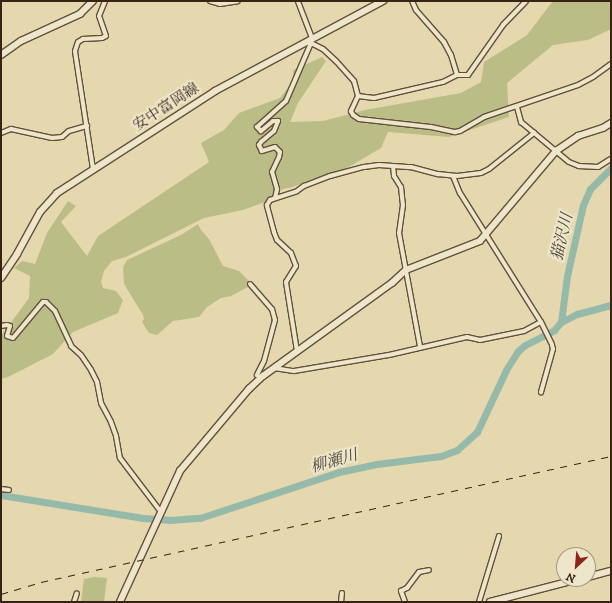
<!DOCTYPE html>
<html>
<head>
<meta charset="utf-8">
<style>
  body { margin:0 }
  #map { position:relative; width:612px; height:603px; overflow:hidden; background:#e5d8ae; font-family:"IM FELL DW Pica","Noto Serif JP",serif }
  div>[style] { position:absolute }
  [style*='--x'] { left:calc(var(--x)*1px); top:calc(var(--y)*1px); width:calc(var(--w)*1px); rotate:calc(var(--a)*1deg) }
  .green>* { inset:0; background:#bbbd86 }
  .river>* { height:7px; margin:-3.5px; padding:0 3.5px; transform-origin:3.5px; border-radius:3.5px; background:#96baaa }
  .roads { filter:drop-shadow(1px 0 #63503b) drop-shadow(-1px 0 #63503b) drop-shadow(0 1px #63503b) drop-shadow(0 -1px #63503b) }
  .minor>* { height:4px; margin:-2px; padding:0 2px; transform-origin:2px; border-radius:2px; background:#eee6ca }
  .tertiary>* { height:5.5px; margin:-2.75px; padding:0 2.75px; transform-origin:2.75px; border-radius:2.75px; background:#eee6ca }
  .secondary>* { height:6px; margin:-3px; padding:0 3px; transform-origin:3px; border-radius:3px; background:#eee6ca }
  .rail>* { height:1px; margin-top:-0.5px; transform-origin:0; background:repeating-linear-gradient(90deg,#382315 0 7px,transparent 0 14px) }
  span { translate:-50% -50%; white-space:nowrap; text-align:center; line-height:1.15; -webkit-text-stroke:4px #eee6ca; paint-order:stroke }
  .street-label { font-size:15px; color:#382315 }
  .water-label { font-size:16px; color:#50493a; font-style:italic }
  .frame { position:absolute; inset:0; border:2px solid #382315; pointer-events:none }
  .north { position:absolute; left:556px; top:547px; width:40px; height:40px; box-sizing:border-box; background:#eee6ca; border:1px solid #a59882; border-radius:50%; rotate:206deg; font-size:11px; font-weight:700; line-height:16px; text-align:center; color:#382315 }
  .north::after { content:''; display:block; margin:auto; width:14px; height:18px; background:#8f2418; clip-path:polygon(50% 0,100% 100%,50% 72%,0 100%) }
</style>
</head>
<body>
<div id="map">
  <div class="green">
    <i style="clip-path:polygon(553px 1px,611px 1px,611px 29px,588px 40px,553px 45px,507px 83px,509px 117px,449px 137px,388px 132px,381px 148px,347px 168px,292px 187px,283px 189px,265px 202px,243px 210px,204px 218px,126px 257px,112px 261px,104px 271px,101px 282px,103px 288px,116px 291px,123px 300px,118px 313px,73px 332px,53px 354px,8px 377px,1px 379px,1px 336px,29px 298px,30px 276px,14px 268px,22px 261px,35px 264px,47px 233px,68px 201px,76px 206px,61px 222px,87px 256px,98px 236px,209px 162px,201px 143px,224px 130px,239px 113px,280px 98px,294px 80px,293px 70px,322px 57px,326px 61px,298px 103px,290px 122px,323px 121px,365px 110px,461px 93px,481px 82px,484px 62px,527px 35px)"></i>
    <i style="clip-path:polygon(198px 224px,201px 230px,209px 239px,223px 266px,239px 271px,251px 283px,250px 286px,231px 296px,221px 298px,207px 307px,199px 317px,173px 321px,157px 335px,149px 333px,142px 322px,144px 319px,143px 315px,124px 284px,123px 267px,127px 260px,181px 235px)"></i>
    <i style="clip-path:polygon(94px 577px,107px 578px,104px 602px,81px 602px,84px 579px)"></i>
  </div>
  <div class="river">
    <i style="--x:561;--y:322;--w:46;--a:-82.6"></i>
    <i style="--x:567;--y:276;--w:73;--a:-77.3"></i>
    <i style="--x:583;--y:205;--w:17;--a:-66"></i>
    <i style="--x:590;--y:189;--w:30;--a:-45"></i>
    <i style="--x:1;--y:495;--w:144;--a:9.2"></i>
    <i style="--x:143;--y:518;--w:26;--a:4"></i>
    <i style="--x:169;--y:520;--w:31;--a:-4"></i>
    <i style="--x:200;--y:518;--w:146;--a:-18.3"></i>
    <i style="--x:339;--y:472;--w:39;--a:-12"></i>
    <i style="--x:377;--y:464;--w:64;--a:-7.1"></i>
    <i style="--x:441;--y:456;--w:17;--a:-21"></i>
    <i style="--x:457;--y:450;--w:27;--a:-42"></i>
    <i style="--x:477;--y:432;--w:68;--a:-64.9"></i>
    <i style="--x:506;--y:370;--w:22;--a:-58"></i>
    <i style="--x:518;--y:351;--w:9;--a:-41"></i>
    <i style="--x:525;--y:345;--w:33;--a:-27"></i>
    <i style="--x:554;--y:330;--w:11;--a:-49"></i>
    <i style="--x:561;--y:322;--w:18;--a:-27"></i>
    <i style="--x:577;--y:314;--w:35;--a:-15"></i>
  </div>
  <div class="roads">
    <div class="minor">
      <i style="--x:210;--y:1;--w:10;--a:17"></i>
      <i style="--x:220;--y:4;--w:18;--a:-9"></i>
      <i style="--x:412;--y:1;--w:10;--a:66"></i>
      <i style="--x:416;--y:10;--w:43;--a:48.8"></i>
      <i style="--x:444;--y:42;--w:15;--a:62"></i>
      <i style="--x:451;--y:55;--w:21;--a:73"></i>
      <i style="--x:311;--y:43;--w:13;--a:27"></i>
      <i style="--x:323;--y:49;--w:18;--a:43"></i>
      <i style="--x:336;--y:61;--w:27;--a:48"></i>
      <i style="--x:354;--y:81;--w:16;--a:75"></i>
      <i style="--x:358;--y:96;--w:17;--a:115"></i>
      <i style="--x:351;--y:111;--w:4;--a:63"></i>
      <i style="--x:353;--y:115;--w:7;--a:34"></i>
      <i style="--x:359;--y:119;--w:72;--a:6.3"></i>
      <i style="--x:431;--y:127;--w:25;--a:12"></i>
      <i style="--x:455;--y:132;--w:5;--a:-11"></i>
      <i style="--x:460;--y:131;--w:28;--a:-30"></i>
      <i style="--x:484;--y:117;--w:99;--a:-18.8"></i>
      <i style="--x:578;--y:85;--w:17;--a:-28"></i>
      <i style="--x:593;--y:77;--w:22;--a:-36"></i>
      <i style="--x:358;--y:96;--w:16;--a:7"></i>
      <i style="--x:374;--y:98;--w:71;--a:-13.1"></i>
      <i style="--x:443;--y:82;--w:16;--a:-27"></i>
      <i style="--x:457;--y:75;--w:11;--a:0"></i>
      <i style="--x:468;--y:75;--w:61;--a:-55"></i>
      <i style="--x:503;--y:25;--w:33;--a:-46"></i>
      <i style="--x:517;--y:107;--w:16;--a:75"></i>
      <i style="--x:521;--y:122;--w:62;--a:39.8"></i>
      <i style="--x:569;--y:162;--w:11;--a:22"></i>
      <i style="--x:579;--y:166;--w:19;--a:3"></i>
      <i style="--x:598;--y:167;--w:15;--a:-32"></i>
      <i style="--x:1;--y:133;--w:11;--a:-22"></i>
      <i style="--x:11;--y:129;--w:42;--a:12.4"></i>
      <i style="--x:52;--y:138;--w:10;--a:-6"></i>
      <i style="--x:62;--y:137;--w:9;--a:-41"></i>
      <i style="--x:69;--y:131;--w:19;--a:-16"></i>
      <i style="--x:393;--y:166;--w:10;--a:84"></i>
      <i style="--x:394;--y:176;--w:13;--a:58"></i>
      <i style="--x:401;--y:187;--w:10;--a:84"></i>
      <i style="--x:402;--y:197;--w:8;--a:83"></i>
      <i style="--x:403;--y:205;--w:28;--a:98"></i>
      <i style="--x:399;--y:233;--w:115;--a:79.5"></i>
      <i style="--x:93;--y:169;--w:119;--a:-98.7"></i>
      <i style="--x:75;--y:51;--w:9;--a:-72"></i>
      <i style="--x:78;--y:42;--w:6;--a:-31"></i>
      <i style="--x:83;--y:39;--w:19;--a:-3"></i>
      <i style="--x:102;--y:38;--w:4;--a:-27"></i>
      <i style="--x:106;--y:36;--w:21;--a:-109"></i>
      <i style="--x:99;--y:16;--w:16;--a:-68"></i>
      <i style="--x:453;--y:176;--w:18;--a:68"></i>
      <i style="--x:460;--y:193;--w:152;--a:57.9"></i>
      <i style="--x:541;--y:322;--w:25;--a:64"></i>
      <i style="--x:552;--y:345;--w:4;--a:76"></i>
      <i style="--x:553;--y:349;--w:45;--a:105.6"></i>
      <i style="--x:275;--y:198;--w:9;--a:-77"></i>
      <i style="--x:277;--y:189;--w:18;--a:-106"></i>
      <i style="--x:272;--y:172;--w:17;--a:-65"></i>
      <i style="--x:279;--y:157;--w:5;--a:-79"></i>
      <i style="--x:280;--y:152;--w:7;--a:-135"></i>
      <i style="--x:275;--y:147;--w:14;--a:163"></i>
      <i style="--x:262;--y:151;--w:7;--a:-117"></i>
      <i style="--x:259;--y:145;--w:4;--a:-56"></i>
      <i style="--x:261;--y:142;--w:17;--a:-40"></i>
      <i style="--x:274;--y:131;--w:11;--a:-68"></i>
      <i style="--x:278;--y:121;--w:5;--a:180"></i>
      <i style="--x:273;--y:121;--w:16;--a:140"></i>
      <i style="--x:261;--y:131;--w:6;--a:-135"></i>
      <i style="--x:257;--y:127;--w:39;--a:-42"></i>
      <i style="--x:286;--y:101;--w:63;--a:-66.7"></i>
      <i style="--x:311;--y:43;--w:5;--a:-79"></i>
      <i style="--x:312;--y:38;--w:40;--a:-111"></i>
      <i style="--x:250;--y:284;--w:33;--a:49"></i>
      <i style="--x:272;--y:309;--w:11;--a:75"></i>
      <i style="--x:275;--y:320;--w:42;--a:105"></i>
      <i style="--x:264;--y:361;--w:16;--a:117"></i>
      <i style="--x:257;--y:375;--w:5;--a:37"></i>
      <i style="--x:1;--y:326;--w:6;--a:-9"></i>
      <i style="--x:7;--y:325;--w:3;--a:18"></i>
      <i style="--x:10;--y:326;--w:10;--a:107"></i>
      <i style="--x:7;--y:336;--w:6;--a:18"></i>
      <i style="--x:13;--y:338;--w:47;--a:-50.2"></i>
      <i style="--x:43;--y:302;--w:3;--a:0"></i>
      <i style="--x:46;--y:302;--w:13;--a:45"></i>
      <i style="--x:55;--y:311;--w:38;--a:65"></i>
      <i style="--x:71;--y:346;--w:13;--a:42"></i>
      <i style="--x:81;--y:355;--w:18;--a:56"></i>
      <i style="--x:91;--y:370;--w:13;--a:63"></i>
      <i style="--x:97;--y:382;--w:21;--a:79"></i>
      <i style="--x:101;--y:403;--w:21;--a:62"></i>
      <i style="--x:111;--y:422;--w:15;--a:70"></i>
      <i style="--x:116;--y:436;--w:22;--a:80"></i>
      <i style="--x:120;--y:458;--w:68;--a:52.8"></i>
      <i style="--x:297;--y:351;--w:70;--a:-99.1"></i>
      <i style="--x:286;--y:282;--w:19;--a:-58"></i>
      <i style="--x:296;--y:266;--w:14;--a:-111"></i>
      <i style="--x:291;--y:253;--w:19;--a:-137"></i>
      <i style="--x:277;--y:240;--w:9;--a:-111"></i>
      <i style="--x:274;--y:232;--w:28;--a:-105"></i>
      <i style="--x:267;--y:205;--w:6;--a:-59"></i>
      <i style="--x:270;--y:200;--w:28;--a:-18"></i>
      <i style="--x:297;--y:191;--w:9;--a:-36"></i>
      <i style="--x:304;--y:186;--w:28;--a:-21"></i>
      <i style="--x:330;--y:176;--w:35;--a:-15"></i>
      <i style="--x:364;--y:167;--w:15;--a:-8"></i>
      <i style="--x:379;--y:165;--w:32;--a:4"></i>
      <i style="--x:411;--y:167;--w:28;--a:15"></i>
      <i style="--x:438;--y:174;--w:19;--a:6"></i>
      <i style="--x:457;--y:176;--w:24;--a:-7"></i>
      <i style="--x:481;--y:173;--w:9;--a:-27"></i>
      <i style="--x:489;--y:169;--w:58;--a:-38.7"></i>
      <i style="--x:274;--y:368;--w:20;--a:9"></i>
      <i style="--x:294;--y:371;--w:96;--a:-9.6"></i>
      <i style="--x:389;--y:355;--w:80;--a:-13"></i>
      <i style="--x:467;--y:337;--w:13;--a:13"></i>
      <i style="--x:480;--y:340;--w:45;--a:-11.6"></i>
      <i style="--x:524;--y:331;--w:19;--a:-28"></i>
      <i style="--x:1;--y:489;--w:8;--a:7"></i>
      <i style="--x:74;--y:602;--w:9;--a:-72"></i>
      <i style="--x:341;--y:602;--w:9;--a:-84"></i>
      <i style="--x:405;--y:602;--w:12;--a:-110"></i>
      <i style="--x:401;--y:591;--w:7;--a:-27"></i>
      <i style="--x:407;--y:588;--w:20;--a:-53"></i>
      <i style="--x:419;--y:572;--w:10;--a:-11"></i>
      <i style="--x:479;--y:602;--w:69;--a:-73.1"></i>
    </div>
    <div class="tertiary">
      <i style="--x:1;--y:55;--w:24;--a:-35"></i>
      <i style="--x:21;--y:41;--w:65;--a:-24.6"></i>
      <i style="--x:80;--y:14;--w:18;--a:-45"></i>
      <i style="--x:588;--y:577;--w:24;--a:-15"></i>
      <i style="--x:120;--y:602;--w:144;--a:-65.4"></i>
      <i style="--x:180;--y:471;--w:107;--a:-49.9"></i>
      <i style="--x:249;--y:389;--w:19;--a:-43"></i>
      <i style="--x:263;--y:376;--w:159;--a:-35.8"></i>
      <i style="--x:392;--y:283;--w:19;--a:-43"></i>
      <i style="--x:406;--y:270;--w:79;--a:-21.4"></i>
      <i style="--x:480;--y:241;--w:118;--a:-49.8"></i>
      <i style="--x:556;--y:151;--w:27;--a:-34"></i>
      <i style="--x:578;--y:136;--w:26;--a:-18"></i>
      <i style="--x:603;--y:128;--w:9;--a:-32"></i>
      <i style="--x:490;--y:602;--w:92;--a:-14.5"></i>
    </div>
    <div class="secondary">
      <i style="--x:1;--y:278;--w:29;--a:-56"></i>
      <i style="--x:17;--y:254;--w:48;--a:-61.3"></i>
      <i style="--x:40;--y:212;--w:25;--a:-48"></i>
      <i style="--x:57;--y:193;--w:188;--a:-32.8"></i>
      <i style="--x:215;--y:91;--w:191;--a:-28.2"></i>
    </div>
  </div>
  <div class="rail">
    <i style="--x:1;--y:594;--w:42;--a:-16.7"></i>
    <i style="--x:41;--y:582;--w:584;--a:-12.46"></i>
  </div>
  <div class="street-label">
    <span style="left:166px;top:107px;rotate:-33deg">安中富岡線</span>
  </div>
  <div class="water-label">
    <span style="left:562px;top:237px;rotate:-77deg">猫沢川</span>
    <span style="left:334px;top:461px;rotate:-16deg">柳瀬川</span>
  </div>
  <div class="frame"></div>
  <div class="north">N</div>
</div>
</body>
</html>
